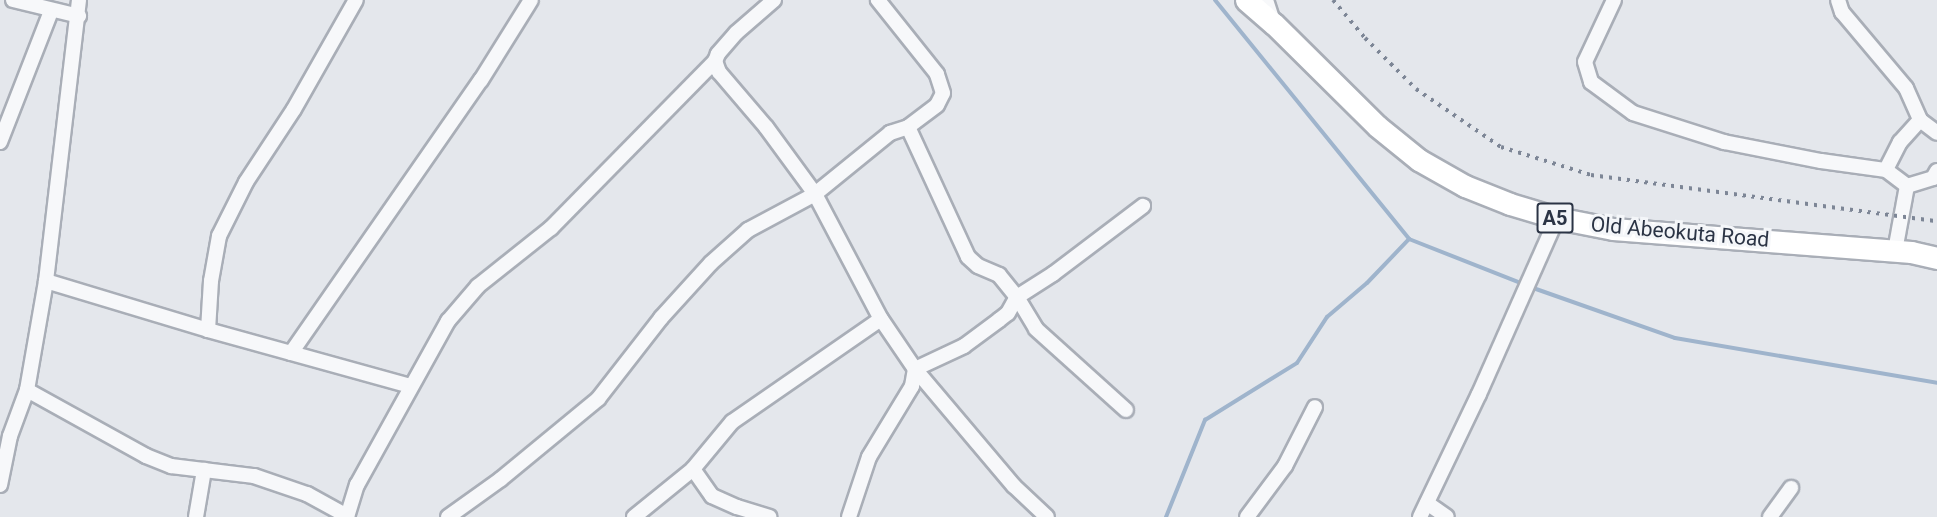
<!DOCTYPE html>
<html>
<head>
<meta charset="utf-8">
<style>
  body { margin:0 }
  #map { position:relative; width:1937px; height:517px; overflow:hidden; background:#e4e7ec; font-family:Roboto,sans-serif }
  div>[style] { position:absolute }
  [style*='--x'] { left:calc(var(--x)*1px); top:calc(var(--y)*1px); width:calc(var(--w)*1px); rotate:calc(var(--a)*1deg) }
  .stream>* { height:4px; margin:-2px; padding:0 2px; transform-origin:2px; border-radius:2px; background:#9fb4cc }
  .roads { filter:drop-shadow(2px 0 #a9aeb7) drop-shadow(-2px 0 #a9aeb7) drop-shadow(0 2px #a9aeb7) drop-shadow(0 -2px #a9aeb7) }
  .minor>* { height:14px; margin:-7px; padding:0 7px; transform-origin:7px; border-radius:7px; background:#f7f8fa }
  .highway>* { height:21px; margin:-10.5px; padding:0 10.5px; transform-origin:10.5px; border-radius:10.5px; background:#fff }
  .rail>* { height:4px; margin-top:-2px; transform-origin:0; background:repeating-linear-gradient(90deg,#7d8696 0 3px,transparent 0 9px) }
  span { translate:-50% -50%; white-space:nowrap; text-align:center; line-height:1.15; -webkit-text-stroke:6px #f4f6f9; paint-order:stroke }
  .shield-label span { padding:2px 4px; background:#f4f6f9; border:2px solid; border-radius:4px; -webkit-text-stroke-width:0 }
  .shield-label { font-size:20px; color:#2b3445; font-weight:700 }
  .street-label { font-size:21px; color:#2b3445 }
</style>
</head>
<body>
<div id="map">
  <div class="stream">
    <i style="--x:1215;--y:0;--w:308;--a:50.9"></i>
    <i style="--x:1409;--y:239;--w:117;--a:21.5"></i>
    <i style="--x:1536;--y:289;--w:147;--a:19.4"></i>
    <i style="--x:1675;--y:338;--w:266;--a:9.7"></i>
    <i style="--x:1166;--y:517;--w:105;--a:-68.1"></i>
    <i style="--x:1205;--y:420;--w:108;--a:-31.8"></i>
    <i style="--x:1297;--y:363;--w:55;--a:-56.9"></i>
    <i style="--x:1327;--y:317;--w:52;--a:-40.4"></i>
    <i style="--x:1367;--y:283;--w:61;--a:-46.3"></i>
  </div>
  <div class="roads">
    <div class="minor">
      <i style="--x:13;--y:0;--w:68;--a:13.6"></i>
      <i style="--x:774;--y:0;--w:50;--a:139"></i>
      <i style="--x:736;--y:33;--w:28;--a:131"></i>
      <i style="--x:718;--y:54;--w:8;--a:113"></i>
      <i style="--x:715;--y:61;--w:12;--a:70"></i>
      <i style="--x:719;--y:72;--w:72;--a:49.5"></i>
      <i style="--x:766;--y:127;--w:83;--a:53.8"></i>
      <i style="--x:815;--y:194;--w:141;--a:62.2"></i>
      <i style="--x:881;--y:319;--w:60;--a:55.8"></i>
      <i style="--x:915;--y:369;--w:153;--a:49.8"></i>
      <i style="--x:1014;--y:486;--w:45;--a:43.2"></i>
      <i style="--x:1266;--y:0;--w:23;--a:72"></i>
      <i style="--x:1614;--y:0;--w:68;--a:115.1"></i>
      <i style="--x:1585;--y:62;--w:21;--a:73"></i>
      <i style="--x:1591;--y:82;--w:52;--a:36.4"></i>
      <i style="--x:1633;--y:113;--w:96;--a:17.7"></i>
      <i style="--x:1724;--y:142;--w:99;--a:11.1"></i>
      <i style="--x:1821;--y:161;--w:66;--a:7.9"></i>
      <i style="--x:1886;--y:170;--w:26;--a:37"></i>
      <i style="--x:1907;--y:186;--w:66;--a:100.5"></i>
      <i style="--x:1838;--y:0;--w:13;--a:72"></i>
      <i style="--x:1842;--y:12;--w:99;--a:49.9"></i>
      <i style="--x:1906;--y:88;--w:35;--a:66"></i>
      <i style="--x:1920;--y:120;--w:30;--a:132"></i>
      <i style="--x:1900;--y:142;--w:31;--a:117"></i>
      <i style="--x:1920;--y:120;--w:21;--a:37"></i>
      <i style="--x:908;--y:127;--w:143;--a:65.2"></i>
      <i style="--x:968;--y:257;--w:13;--a:42"></i>
      <i style="--x:978;--y:266;--w:23;--a:23"></i>
      <i style="--x:999;--y:275;--w:28;--a:51"></i>
      <i style="--x:1017;--y:297;--w:37;--a:59"></i>
      <i style="--x:1036;--y:329;--w:121;--a:42"></i>
      <i style="--x:0;--y:142;--w:141;--a:-68.7"></i>
      <i style="--x:1907;--y:186;--w:27;--a:-17"></i>
      <i style="--x:1933;--y:178;--w:8;--a:-60"></i>
      <i style="--x:46;--y:281;--w:169;--a:16.8"></i>
      <i style="--x:208;--y:330;--w:210;--a:15.5"></i>
      <i style="--x:208;--y:330;--w:49;--a:-86.5"></i>
      <i style="--x:211;--y:281;--w:46;--a:-79.9"></i>
      <i style="--x:219;--y:236;--w:60;--a:-63.4"></i>
      <i style="--x:246;--y:182;--w:87;--a:-56.7"></i>
      <i style="--x:294;--y:109;--w:125;--a:-60.4"></i>
      <i style="--x:291;--y:353;--w:333;--a:-55.2"></i>
      <i style="--x:481;--y:80;--w:94;--a:-58"></i>
      <i style="--x:27;--y:390;--w:136;--a:29"></i>
      <i style="--x:146;--y:456;--w:27;--a:22"></i>
      <i style="--x:171;--y:466;--w:84;--a:6.9"></i>
      <i style="--x:254;--y:476;--w:56;--a:18.8"></i>
      <i style="--x:307;--y:494;--w:46;--a:28.8"></i>
      <i style="--x:693;--y:469;--w:33;--a:55"></i>
      <i style="--x:712;--y:496;--w:27;--a:24"></i>
      <i style="--x:737;--y:507;--w:34;--a:17"></i>
      <i style="--x:0;--y:485;--w:50;--a:-78.5"></i>
      <i style="--x:10;--y:436;--w:49;--a:-69.7"></i>
      <i style="--x:27;--y:390;--w:111;--a:-80.1"></i>
      <i style="--x:46;--y:281;--w:283;--a:-83.3"></i>
      <i style="--x:1427;--y:503;--w:24;--a:35"></i>
      <i style="--x:196;--y:517;--w:48;--a:-80.3"></i>
      <i style="--x:347;--y:517;--w:34;--a:-73"></i>
      <i style="--x:357;--y:485;--w:188;--a:-61"></i>
      <i style="--x:448;--y:321;--w:46;--a:-49.4"></i>
      <i style="--x:478;--y:286;--w:93;--a:-38.5"></i>
      <i style="--x:551;--y:228;--w:234;--a:-45.5"></i>
      <i style="--x:448;--y:517;--w:65;--a:-35.6"></i>
      <i style="--x:501;--y:479;--w:126;--a:-39.5"></i>
      <i style="--x:598;--y:399;--w:103;--a:-52.1"></i>
      <i style="--x:661;--y:318;--w:74;--a:-47.7"></i>
      <i style="--x:711;--y:263;--w:50;--a:-41.7"></i>
      <i style="--x:748;--y:230;--w:76;--a:-28.2"></i>
      <i style="--x:815;--y:194;--w:97;--a:-39.1"></i>
      <i style="--x:890;--y:133;--w:19;--a:-18"></i>
      <i style="--x:908;--y:127;--w:36;--a:-37"></i>
      <i style="--x:937;--y:105;--w:13;--a:-63"></i>
      <i style="--x:943;--y:93;--w:20;--a:-108"></i>
      <i style="--x:937;--y:74;--w:95;--a:-128.6"></i>
      <i style="--x:634;--y:517;--w:76;--a:-39.1"></i>
      <i style="--x:693;--y:469;--w:61;--a:-50.3"></i>
      <i style="--x:732;--y:422;--w:181;--a:-34.7"></i>
      <i style="--x:849;--y:517;--w:63;--a:-71.6"></i>
      <i style="--x:869;--y:457;--w:83;--a:-58.8"></i>
      <i style="--x:912;--y:386;--w:17;--a:-80"></i>
      <i style="--x:915;--y:369;--w:54;--a:-25.1"></i>
      <i style="--x:964;--y:346;--w:44;--a:-36.6"></i>
      <i style="--x:999;--y:320;--w:11;--a:-38"></i>
      <i style="--x:1008;--y:313;--w:18;--a:-61"></i>
      <i style="--x:1017;--y:297;--w:43;--a:-32.6"></i>
      <i style="--x:1053;--y:274;--w:113;--a:-37.1"></i>
      <i style="--x:1247;--y:517;--w:64;--a:-53.3"></i>
      <i style="--x:1285;--y:466;--w:66;--a:-63"></i>
      <i style="--x:1420;--y:517;--w:136;--a:-64.4"></i>
      <i style="--x:1479;--y:394;--w:193;--a:-66.1"></i>
      <i style="--x:1770;--y:517;--w:36;--a:-54"></i>
    </div>
    <div class="highway">
      <i style="--x:1246;--y:0;--w:37;--a:41"></i>
      <i style="--x:1274;--y:24;--w:145;--a:44.7"></i>
      <i style="--x:1377;--y:126;--w:54;--a:39"></i>
      <i style="--x:1419;--y:160;--w:53;--a:29.5"></i>
      <i style="--x:1465;--y:186;--w:48;--a:21.8"></i>
      <i style="--x:1510;--y:204;--w:49;--a:16.6"></i>
      <i style="--x:1557;--y:218;--w:57;--a:11.1"></i>
      <i style="--x:1613;--y:229;--w:299;--a:4.4"></i>
      <i style="--x:1911;--y:252;--w:27;--a:13"></i>
    </div>
  </div>
  <div class="rail">
    <i style="--x:1333;--y:0;--w:50;--a:49.9"></i>
    <i style="--x:1365;--y:38;--w:72;--a:45"></i>
    <i style="--x:1416;--y:89;--w:103;--a:34.3"></i>
    <i style="--x:1501;--y:147;--w:94;--a:17.3"></i>
    <i style="--x:1591;--y:175;--w:349;--a:7.6"></i>
  </div>
  <div class="shield-label">
    <span style="left:1555px;top:218px">A5</span>
  </div>
  <div class="street-label">
    <span style="left:1680px;top:232px;rotate:5deg">Old Abeokuta Road</span>
  </div>
</div>
</body>
</html>
